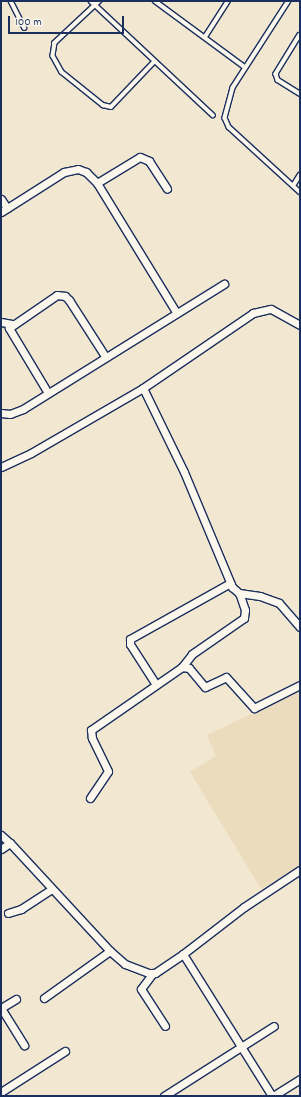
<!DOCTYPE html>
<html>
<head>
<meta charset="utf-8">
<style>
  body { margin:0 }
  #map { position:relative; width:301px; height:1097px; overflow:hidden; background:#f2e7d1; font-family:Dekko,sans-serif }
  div>[style] { position:absolute }
  [style*='--x'] { left:calc(var(--x)*1px); top:calc(var(--y)*1px); width:calc(var(--w)*1px); rotate:calc(var(--a)*1deg) }
  .built>* { inset:0; background:#ecdcbe }
  .roads { filter:drop-shadow(1px 0 #1b2f5e) drop-shadow(-1px 0 #1b2f5e) drop-shadow(0 1px #1b2f5e) drop-shadow(0 -1px #1b2f5e) }
  .service>* { height:3.5px; margin:-1.75px; padding:0 1.75px; transform-origin:1.75px; border-radius:1.75px; background:#fbf7ec }
  .minor>* { height:7px; margin:-3.5px; padding:0 3.5px; transform-origin:3.5px; border-radius:3.5px; background:#fbf7ec }
  span { translate:-50% -50%; white-space:nowrap; text-align:center; line-height:1.15; -webkit-text-stroke:3.5px #fbf7ec; paint-order:stroke }
  .frame { position:absolute; inset:0; border:2px solid #1b2f5e; pointer-events:none }
  .scale { position:absolute; left:8px; top:16px; width:116px; height:18px; box-sizing:border-box; border:2px solid #1b2f5e; border-top:0; padding-left:5px; font-size:12px; line-height:14px; white-space:nowrap; color:#1b2f5e; -webkit-text-stroke:3px #fbf7ec; paint-order:stroke }
</style>
</head>
<body>
<div id="map">
  <div class="built">
    <i style="clip-path:polygon(300px 691px,300px 867px,261px 889px,190px 772px,216px 756px,207px 735px)"></i>
  </div>
  <div class="roads">
    <div class="service">
      <i style="--x:11;--y:1;--w:30;--a:63"></i>
      <i style="--x:91;--y:1;--w:167;--a:43.1"></i>
      <i style="--x:100;--y:1;--w:62;--a:137"></i>
      <i style="--x:55;--y:43;--w:13;--a:99"></i>
      <i style="--x:53;--y:56;--w:18;--a:61"></i>
      <i style="--x:62;--y:72;--w:53;--a:38.8"></i>
      <i style="--x:103;--y:105;--w:8;--a:14"></i>
      <i style="--x:111;--y:107;--w:62;--a:-46.3"></i>
      <i style="--x:155;--y:1;--w:112;--a:36.3"></i>
      <i style="--x:289;--y:1;--w:103;--a:122.8"></i>
      <i style="--x:233;--y:88;--w:31;--a:105"></i>
      <i style="--x:225;--y:118;--w:10;--a:66"></i>
      <i style="--x:229;--y:127;--w:96;--a:42.5"></i>
      <i style="--x:300;--y:35;--w:46;--a:121.6"></i>
      <i style="--x:276;--y:74;--w:6;--a:72"></i>
      <i style="--x:278;--y:80;--w:26;--a:32"></i>
      <i style="--x:205;--y:37;--w:43;--a:-57.4"></i>
      <i style="--x:293;--y:186;--w:13;--a:-58"></i>
    </div>
    <div class="minor">
      <i style="--x:97;--y:183;--w:50;--a:-31.2"></i>
      <i style="--x:140;--y:157;--w:10;--a:24"></i>
      <i style="--x:149;--y:161;--w:33;--a:57"></i>
      <i style="--x:1;--y:199;--w:11;--a:56"></i>
      <i style="--x:1;--y:212;--w:75;--a:-32.4"></i>
      <i style="--x:64;--y:172;--w:14;--a:-12"></i>
      <i style="--x:78;--y:169;--w:9;--a:21"></i>
      <i style="--x:86;--y:172;--w:16;--a:45"></i>
      <i style="--x:97;--y:183;--w:151;--a:58.5"></i>
      <i style="--x:1;--y:322;--w:11;--a:10"></i>
      <i style="--x:143;--y:388;--w:93;--a:64"></i>
      <i style="--x:184;--y:472;--w:125;--a:67.3"></i>
      <i style="--x:232;--y:587;--w:9;--a:41"></i>
      <i style="--x:239;--y:593;--w:21;--a:8"></i>
      <i style="--x:260;--y:596;--w:20;--a:20"></i>
      <i style="--x:279;--y:603;--w:32;--a:49"></i>
      <i style="--x:48;--y:393;--w:76;--a:-121"></i>
      <i style="--x:9;--y:328;--w:58;--a:-34.5"></i>
      <i style="--x:57;--y:295;--w:8;--a:7"></i>
      <i style="--x:65;--y:296;--w:6;--a:45"></i>
      <i style="--x:69;--y:300;--w:67;--a:57.3"></i>
      <i style="--x:1;--y:413;--w:9;--a:6"></i>
      <i style="--x:10;--y:414;--w:14;--a:-21"></i>
      <i style="--x:23;--y:409;--w:237;--a:-31.9"></i>
      <i style="--x:1;--y:467;--w:33;--a:-25"></i>
      <i style="--x:31;--y:453;--w:129;--a:-30.1"></i>
      <i style="--x:143;--y:388;--w:133;--a:-34.3"></i>
      <i style="--x:253;--y:313;--w:18;--a:-13"></i>
      <i style="--x:271;--y:309;--w:33;--a:29"></i>
      <i style="--x:182;--y:667;--w:16;--a:-52"></i>
      <i style="--x:192;--y:654;--w:63;--a:-34.7"></i>
      <i style="--x:244;--y:618;--w:8;--a:-83"></i>
      <i style="--x:245;--y:610;--w:18;--a:-109"></i>
      <i style="--x:155;--y:683;--w:46;--a:-122.7"></i>
      <i style="--x:130;--y:644;--w:5;--a:-90"></i>
      <i style="--x:130;--y:639;--w:115;--a:-29.2"></i>
      <i style="--x:90;--y:798;--w:32;--a:-56"></i>
      <i style="--x:108;--y:771;--w:37;--a:-116"></i>
      <i style="--x:92;--y:738;--w:8;--a:-97"></i>
      <i style="--x:91;--y:730;--w:111;--a:-34.7"></i>
      <i style="--x:182;--y:667;--w:7;--a:8"></i>
      <i style="--x:189;--y:668;--w:25;--a:50"></i>
      <i style="--x:205;--y:687;--w:23;--a:-25"></i>
      <i style="--x:226;--y:677;--w:42;--a:47.9"></i>
      <i style="--x:254;--y:708;--w:51;--a:-26.6"></i>
      <i style="--x:1;--y:835;--w:12;--a:42"></i>
      <i style="--x:1;--y:849;--w:11;--a:-34"></i>
      <i style="--x:10;--y:843;--w:147;--a:47.2"></i>
      <i style="--x:110;--y:951;--w:20;--a:41"></i>
      <i style="--x:125;--y:964;--w:26;--a:21"></i>
      <i style="--x:149;--y:973;--w:6;--a:0"></i>
      <i style="--x:155;--y:973;--w:34;--a:-34"></i>
      <i style="--x:183;--y:954;--w:77;--a:-37.6"></i>
      <i style="--x:244;--y:907;--w:67;--a:-33.5"></i>
      <i style="--x:8;--y:913;--w:14;--a:-17"></i>
      <i style="--x:21;--y:909;--w:35;--a:-33"></i>
      <i style="--x:183;--y:954;--w:168;--a:57.9"></i>
      <i style="--x:153;--y:973;--w:20;--a:127"></i>
      <i style="--x:141;--y:989;--w:44;--a:57"></i>
      <i style="--x:44;--y:998;--w:81;--a:-35.5"></i>
      <i style="--x:16;--y:999;--w:17;--a:149"></i>
      <i style="--x:1;--y:1008;--w:44;--a:58.1"></i>
      <i style="--x:1;--y:1092;--w:76;--a:-32.6"></i>
      <i style="--x:164;--y:1096;--w:130;--a:-32.5"></i>
      <i style="--x:273;--y:1096;--w:32;--a:-32"></i>
    </div>
  </div>
  <div class="frame"></div>
  <div class="scale">100 m</div>
</div>
</body>
</html>
